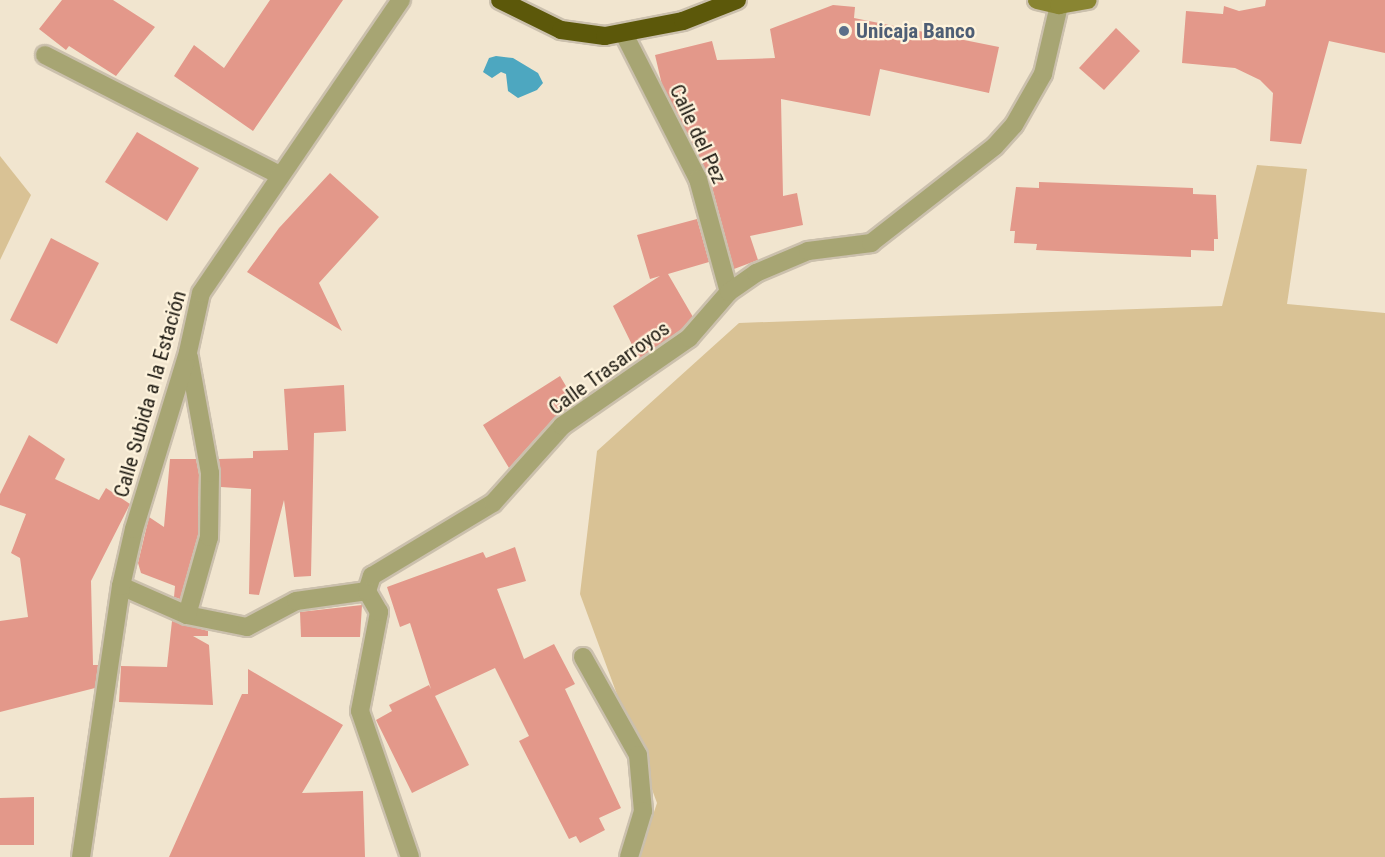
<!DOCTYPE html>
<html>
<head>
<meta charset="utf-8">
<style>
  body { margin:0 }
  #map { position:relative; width:1385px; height:857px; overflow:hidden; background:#f1e5cf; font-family:"Roboto Condensed",sans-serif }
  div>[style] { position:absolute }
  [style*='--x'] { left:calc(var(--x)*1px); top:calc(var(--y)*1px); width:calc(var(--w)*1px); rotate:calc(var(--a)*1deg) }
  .green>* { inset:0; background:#d9c295 }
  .water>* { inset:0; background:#4da7c0 }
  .building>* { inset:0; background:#e3988a }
  .roads { filter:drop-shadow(2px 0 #cbc0ad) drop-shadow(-2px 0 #cbc0ad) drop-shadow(0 2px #cbc0ad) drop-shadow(0 -2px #cbc0ad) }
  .lane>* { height:18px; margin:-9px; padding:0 9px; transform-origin:9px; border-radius:9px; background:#a7a573 }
  .street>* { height:18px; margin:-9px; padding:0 9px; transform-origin:9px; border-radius:9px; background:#a7a573 }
  .secondary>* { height:18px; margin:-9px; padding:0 9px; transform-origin:9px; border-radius:9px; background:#898532 }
  .highway>* { height:18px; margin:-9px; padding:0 9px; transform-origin:9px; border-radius:9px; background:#5c580a }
  .dots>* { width:16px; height:16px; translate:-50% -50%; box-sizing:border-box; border:3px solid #fef3dc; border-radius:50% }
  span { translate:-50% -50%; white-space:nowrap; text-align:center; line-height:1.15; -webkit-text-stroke:4.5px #fef3dc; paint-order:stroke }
  .service-label { font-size:21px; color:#4e5e75; font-weight:700 }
  .left { translate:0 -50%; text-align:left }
  .street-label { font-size:21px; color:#1e1a12 }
</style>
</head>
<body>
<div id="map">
  <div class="green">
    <i style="clip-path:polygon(0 156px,31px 195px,0 260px)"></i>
    <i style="clip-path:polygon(1257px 165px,1307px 169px,1287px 304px,1385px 313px,1385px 857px,639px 857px,657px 803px,580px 594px,597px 451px,739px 323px,1222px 306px)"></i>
  </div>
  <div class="water">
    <i style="clip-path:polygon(496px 56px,513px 58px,538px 73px,543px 83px,537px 90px,518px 98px,508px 91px,506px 74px,501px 72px,492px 78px,483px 72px,489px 58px)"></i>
  </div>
  <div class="building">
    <i style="clip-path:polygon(62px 0,113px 0,155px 27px,116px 76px,69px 46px,66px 50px,39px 29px)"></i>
    <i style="clip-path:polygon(270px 0,343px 0,253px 131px,174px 76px,194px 45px,224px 68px)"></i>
    <i style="clip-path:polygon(1266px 0,1385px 0,1385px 53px,1329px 41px,1301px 144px,1270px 141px,1273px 93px,1260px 80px,1235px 68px,1182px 63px,1186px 11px,1223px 14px,1224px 6px,1239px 11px,1265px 6px)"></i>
    <i style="clip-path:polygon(833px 5px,855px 7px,854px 18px,999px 47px,989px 93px,880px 69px,870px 116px,781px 99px,783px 196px,797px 193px,803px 225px,750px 236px,758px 260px,734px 269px,709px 176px,662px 85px,655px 55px,712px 41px,717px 60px,775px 58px,770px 29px)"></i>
    <i style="clip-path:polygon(1116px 28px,1140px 51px,1104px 90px,1079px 68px)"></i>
    <i style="clip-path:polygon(137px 132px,199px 168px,167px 221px,105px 182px)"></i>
    <i style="clip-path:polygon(330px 173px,379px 217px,319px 283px,342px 331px,247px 272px,279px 228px)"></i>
    <i style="clip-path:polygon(1039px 182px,1193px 188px,1193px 194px,1216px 195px,1218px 239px,1214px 239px,1214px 251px,1191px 250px,1191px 257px,1122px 254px,1036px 250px,1037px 244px,1014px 243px,1015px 231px,1010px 231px,1016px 187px,1039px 188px)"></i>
    <i style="clip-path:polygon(697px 219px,709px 262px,668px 274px,693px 317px,681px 330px,639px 359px,613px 306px,660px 276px,650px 279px,637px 235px)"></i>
    <i style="clip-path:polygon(51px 238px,99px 263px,57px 344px,10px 320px)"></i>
    <i style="clip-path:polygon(560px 376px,576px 403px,554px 418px,509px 468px,483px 425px)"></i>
    <i style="clip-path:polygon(344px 385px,346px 431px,314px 433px,311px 576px,294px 577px,284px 500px,259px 595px,249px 594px,251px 489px,221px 487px,219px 459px,253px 458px,253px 451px,288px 450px,284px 389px)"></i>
    <i style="clip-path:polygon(29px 435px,65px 459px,55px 479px,99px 500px,106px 488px,130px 504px,91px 581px,93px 665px,98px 665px,95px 688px,0 712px,0 621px,28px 617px,20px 558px,11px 553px,26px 514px,0 505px,0 494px)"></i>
    <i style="clip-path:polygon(170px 459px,196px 459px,199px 474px,198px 535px,180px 599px,174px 597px,175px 586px,141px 573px,138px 563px,149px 517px,164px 527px)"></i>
    <i style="clip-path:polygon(515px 547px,526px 581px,497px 589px,524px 659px,554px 644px,575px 684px,565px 689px,621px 808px,599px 818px,605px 830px,580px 843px,576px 836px,569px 839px,519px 741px,529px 736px,495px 668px,435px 696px,469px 765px,412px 793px,376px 720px,392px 711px,389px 705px,429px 685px,431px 689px,410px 623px,400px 627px,387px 587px,483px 552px,486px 558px)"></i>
    <i style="clip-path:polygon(362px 605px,360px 637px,301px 637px,300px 612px)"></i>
    <i style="clip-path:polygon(172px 621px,208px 631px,208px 636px,193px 636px,209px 645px,213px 705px,119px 702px,121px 666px,167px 667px)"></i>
    <i style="clip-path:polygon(248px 669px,343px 725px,302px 793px,363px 791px,365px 857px,169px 857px,242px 694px,248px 694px)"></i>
    <i style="clip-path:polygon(34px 797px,34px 845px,0 845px,0 798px)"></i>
  </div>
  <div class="roads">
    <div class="lane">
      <i style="--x:45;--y:55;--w:264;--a:27.1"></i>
    </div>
    <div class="street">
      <i style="--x:624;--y:34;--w:163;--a:63"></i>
      <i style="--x:698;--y:179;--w:117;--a:74.7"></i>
      <i style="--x:121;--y:586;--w:72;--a:23.7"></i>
      <i style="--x:187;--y:615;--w:61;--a:11.3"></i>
      <i style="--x:247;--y:627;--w:55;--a:-28"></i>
      <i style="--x:296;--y:601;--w:72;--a:-8"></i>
      <i style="--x:187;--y:615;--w:81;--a:-74.2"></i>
      <i style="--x:209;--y:537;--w:64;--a:-89.1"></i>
      <i style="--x:210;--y:473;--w:118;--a:-100.3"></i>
      <i style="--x:583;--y:657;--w:112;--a:60.7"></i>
      <i style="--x:638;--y:755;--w:56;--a:84.9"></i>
      <i style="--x:643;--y:811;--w:48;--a:106.9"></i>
      <i style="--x:81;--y:857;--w:274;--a:-81.6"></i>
      <i style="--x:121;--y:586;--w:58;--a:-77.2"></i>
      <i style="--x:134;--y:529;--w:185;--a:-73"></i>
      <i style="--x:188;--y:352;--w:60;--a:-77.6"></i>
      <i style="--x:201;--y:293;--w:355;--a:-55.7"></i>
      <i style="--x:410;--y:857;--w:154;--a:-108.9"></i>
      <i style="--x:360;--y:711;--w:101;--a:-79.1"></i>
      <i style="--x:379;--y:612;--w:24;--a:-120"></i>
      <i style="--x:367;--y:591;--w:16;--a:-72"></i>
      <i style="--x:372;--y:576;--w:141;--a:-31.1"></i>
      <i style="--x:493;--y:503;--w:103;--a:-48.1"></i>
      <i style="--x:562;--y:426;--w:155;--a:-34.7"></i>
      <i style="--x:689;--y:338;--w:61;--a:-49"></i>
      <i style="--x:729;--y:292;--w:33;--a:-35"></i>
      <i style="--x:756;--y:273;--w:56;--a:-22.9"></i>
      <i style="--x:808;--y:251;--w:64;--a:-7.2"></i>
      <i style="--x:871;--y:243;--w:157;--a:-38"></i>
      <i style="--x:995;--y:146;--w:28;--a:-48"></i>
      <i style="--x:1014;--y:125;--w:59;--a:-60.4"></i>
      <i style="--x:1043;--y:74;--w:71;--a:-76.9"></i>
    </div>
    <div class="secondary">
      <i style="--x:1037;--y:0;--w:23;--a:13"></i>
      <i style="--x:1059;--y:5;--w:29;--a:-10"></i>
    </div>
    <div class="highway">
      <i style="--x:500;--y:0;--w:68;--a:26.2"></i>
      <i style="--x:561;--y:30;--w:44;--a:7.8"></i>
      <i style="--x:605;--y:36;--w:79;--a:-10.9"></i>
      <i style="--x:683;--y:21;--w:58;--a:-21.3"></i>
    </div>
  </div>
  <div class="dots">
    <i style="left:844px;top:31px;background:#5c6f8a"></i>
  </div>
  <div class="service-label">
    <span class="left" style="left:856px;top:31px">Unicaja Banco</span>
  </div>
  <div class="street-label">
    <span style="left:698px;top:134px;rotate:65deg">Calle del Pez</span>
    <span style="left:609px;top:368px;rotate:-36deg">Calle Trasarroyos</span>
    <span style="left:150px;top:394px;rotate:-74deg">Calle Subida a la Estación</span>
  </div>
</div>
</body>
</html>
